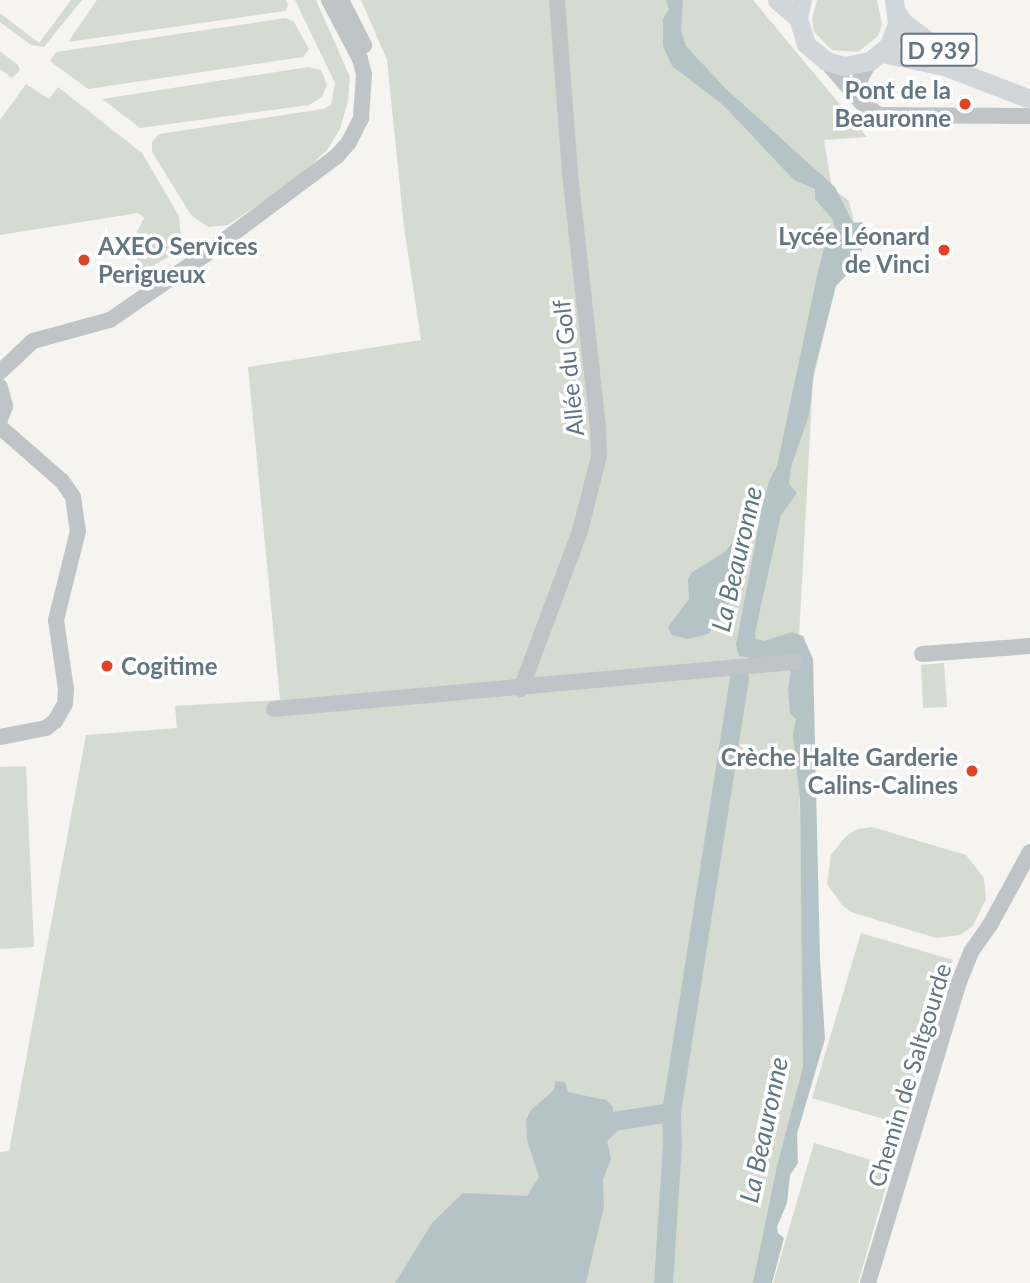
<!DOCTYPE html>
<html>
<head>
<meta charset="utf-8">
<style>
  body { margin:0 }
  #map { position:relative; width:1030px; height:1283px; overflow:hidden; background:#f5f4f1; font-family:Lato,sans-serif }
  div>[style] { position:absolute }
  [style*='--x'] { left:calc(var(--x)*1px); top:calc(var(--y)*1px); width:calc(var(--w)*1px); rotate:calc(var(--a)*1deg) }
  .green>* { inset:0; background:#d6dbd2 }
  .water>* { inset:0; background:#b5c3c6 }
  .river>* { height:19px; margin:-9.5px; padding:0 9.5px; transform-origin:9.5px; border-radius:9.5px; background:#b5c3c6 }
  .minor>* { height:16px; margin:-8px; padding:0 8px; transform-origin:8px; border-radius:8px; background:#c0c4c7 }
  .major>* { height:19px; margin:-9.5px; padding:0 9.5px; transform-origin:9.5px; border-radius:9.5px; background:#d1d6da }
  .dots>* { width:19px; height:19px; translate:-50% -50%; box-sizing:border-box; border:4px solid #fff; border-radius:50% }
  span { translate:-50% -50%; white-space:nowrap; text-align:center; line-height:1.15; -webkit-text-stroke:7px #fff; paint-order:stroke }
  .shield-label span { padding:2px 5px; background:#fff; border:2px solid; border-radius:5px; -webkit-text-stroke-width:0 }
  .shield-label { font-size:23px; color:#647682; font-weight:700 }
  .poi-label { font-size:24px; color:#647682; font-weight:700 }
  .right { translate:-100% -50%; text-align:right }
  .left { translate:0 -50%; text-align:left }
  .street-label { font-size:24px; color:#647682 }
  .water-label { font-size:26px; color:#5f787f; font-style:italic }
</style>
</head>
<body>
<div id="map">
  <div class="green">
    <i style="clip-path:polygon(71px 0,82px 0,44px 47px,31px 45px,0 22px,0 13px,39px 43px)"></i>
    <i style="clip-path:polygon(97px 0,286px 0,288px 6px,285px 11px,68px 42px)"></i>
    <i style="clip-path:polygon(295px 0,316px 0,350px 77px,348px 101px,340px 129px,327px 150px,299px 177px,228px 225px,208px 227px,191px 215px,152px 152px,152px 142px,159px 134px,323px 109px,331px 105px,335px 83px)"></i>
    <i style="clip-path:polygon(361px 0,753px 0,867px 137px,824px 140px,832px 188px,849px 201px,858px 239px,838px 276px,813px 380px,797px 673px,805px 1061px,755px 1283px,0 1283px,0 1152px,9px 1151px,86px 735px,177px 728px,175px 706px,280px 700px,248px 367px,421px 340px,404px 227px,387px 60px)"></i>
    <i style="clip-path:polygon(817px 0,877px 0,882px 24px,878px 36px,858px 52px,832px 50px,814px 32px,812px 19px)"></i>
    <i style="clip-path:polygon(286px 18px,294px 22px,309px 49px,303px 57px,88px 89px,50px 61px,56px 52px)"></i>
    <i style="clip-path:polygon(0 51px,18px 65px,20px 70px,12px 78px,0 69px)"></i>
    <i style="clip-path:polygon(308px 67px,321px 70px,327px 85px,322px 97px,309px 105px,140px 128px,102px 99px)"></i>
    <i style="clip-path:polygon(26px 84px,49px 99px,58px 87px,142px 153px,179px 216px,181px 238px,171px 255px,141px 273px,138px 271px,135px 236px,144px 218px,138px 213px,0 235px,0 120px)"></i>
    <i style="clip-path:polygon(944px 663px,947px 707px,923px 708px,921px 665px)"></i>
    <i style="clip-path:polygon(26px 766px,34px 947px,0 949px,0 767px)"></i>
    <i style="clip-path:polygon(872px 827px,966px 855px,984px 878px,986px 899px,973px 926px,960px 935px,936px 938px,851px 912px,842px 905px,827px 884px,831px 855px,846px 836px,858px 829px)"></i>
    <i style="clip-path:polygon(861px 933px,953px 960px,904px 1125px,812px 1098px)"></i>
    <i style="clip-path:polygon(814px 1143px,892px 1166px,858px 1283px,773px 1283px)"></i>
  </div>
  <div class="water">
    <i style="clip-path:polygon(666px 0,683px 0,681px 31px,686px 46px,725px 88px,835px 187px,853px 223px,862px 222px,865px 231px,864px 245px,854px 267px,836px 286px,814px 371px,809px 415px,791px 467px,789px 484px,797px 493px,781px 515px,755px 633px,756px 639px,764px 641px,792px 632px,803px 636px,813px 659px,820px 959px,825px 1039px,797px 1134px,798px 1163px,790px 1175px,787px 1203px,777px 1227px,778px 1233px,784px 1238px,772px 1283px,753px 1283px,777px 1166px,803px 1067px,800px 800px,793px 735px,796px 719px,790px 714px,788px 689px,792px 664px,739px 656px,736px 645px,762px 508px,769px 481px,777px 466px,818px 271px,824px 248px,833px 242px,836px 232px,833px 220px,815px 199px,815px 189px,794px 180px,723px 105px,672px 66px,663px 46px,663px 19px,669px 9px)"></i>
    <i style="clip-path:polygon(746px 525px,735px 590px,723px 615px,708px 634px,687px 639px,672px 635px,668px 627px,689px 599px,688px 580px,692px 572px,725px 552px)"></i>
    <i style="clip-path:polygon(555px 1081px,565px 1082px,568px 1092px,606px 1100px,613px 1107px,613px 1121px,607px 1140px,611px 1159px,603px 1179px,604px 1206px,586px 1283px,395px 1283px,432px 1223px,463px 1193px,527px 1196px,539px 1177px,527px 1140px,526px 1120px,531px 1110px,554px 1090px)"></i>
  </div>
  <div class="river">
    <i style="--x:595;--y:1139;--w:25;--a:-45"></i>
    <i style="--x:613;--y:1121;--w:59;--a:-8.8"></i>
    <i style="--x:671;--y:1112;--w:440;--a:-81.1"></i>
    <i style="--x:663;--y:1283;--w:139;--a:-86.3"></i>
    <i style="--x:672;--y:1144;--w:32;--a:-92"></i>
  </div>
  <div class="minor">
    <i style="--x:341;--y:0;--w:51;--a:62.9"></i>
    <i style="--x:826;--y:61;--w:54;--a:49.5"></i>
    <i style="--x:861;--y:102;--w:22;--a:36"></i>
    <i style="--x:879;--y:115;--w:151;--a:0.4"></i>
    <i style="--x:861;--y:102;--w:23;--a:-92"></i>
    <i style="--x:860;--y:79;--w:21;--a:-61"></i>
    <i style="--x:0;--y:372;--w:45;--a:-43.2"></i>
    <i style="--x:33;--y:341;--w:80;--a:-15.3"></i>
    <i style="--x:110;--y:320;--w:116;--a:-34.5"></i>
    <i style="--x:206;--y:254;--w:164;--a:-36.8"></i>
    <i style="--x:337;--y:156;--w:18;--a:-49"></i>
    <i style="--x:349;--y:142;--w:27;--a:-63"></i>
    <i style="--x:361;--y:118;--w:44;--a:-86.1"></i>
    <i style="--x:364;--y:74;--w:16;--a:-105"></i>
    <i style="--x:360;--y:59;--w:67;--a:-117.7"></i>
    <i style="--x:0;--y:387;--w:20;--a:75"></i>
    <i style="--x:5;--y:406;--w:15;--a:110"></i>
    <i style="--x:0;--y:427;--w:82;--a:41.1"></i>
    <i style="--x:62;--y:481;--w:19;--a:55"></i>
    <i style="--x:73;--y:497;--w:34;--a:82"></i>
    <i style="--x:78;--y:531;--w:92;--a:103.9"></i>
    <i style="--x:56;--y:620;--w:70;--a:81.8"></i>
    <i style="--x:66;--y:689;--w:15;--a:94"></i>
    <i style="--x:65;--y:704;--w:20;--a:120"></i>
    <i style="--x:55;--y:721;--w:11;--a:142"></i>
    <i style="--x:46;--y:728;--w:47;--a:168.9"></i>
    <i style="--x:922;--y:654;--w:108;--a:-4.2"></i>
    <i style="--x:521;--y:689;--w:169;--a:-69.5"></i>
    <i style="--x:580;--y:531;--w:77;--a:-75.8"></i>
    <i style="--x:599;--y:456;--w:29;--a:-92"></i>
    <i style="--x:598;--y:427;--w:256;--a:-96.3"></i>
    <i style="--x:570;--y:173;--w:173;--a:-94.3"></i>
    <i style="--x:274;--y:709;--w:522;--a:-5.16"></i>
    <i style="--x:868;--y:1283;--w:314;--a:-73.2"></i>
    <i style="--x:959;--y:982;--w:32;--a:-68"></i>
    <i style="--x:971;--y:952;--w:33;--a:-55"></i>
    <i style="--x:990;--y:925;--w:83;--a:-61.3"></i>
  </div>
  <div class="major">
    <i style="--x:777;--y:0;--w:28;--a:41"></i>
    <i style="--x:802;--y:0;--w:18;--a:103"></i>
    <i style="--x:798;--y:18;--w:27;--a:73"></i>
    <i style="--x:806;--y:44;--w:26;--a:40"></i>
    <i style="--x:826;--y:61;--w:19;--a:16"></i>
    <i style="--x:844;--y:66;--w:26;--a:-11"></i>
    <i style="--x:870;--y:61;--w:25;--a:-40"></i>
    <i style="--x:889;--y:45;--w:22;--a:-69"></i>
    <i style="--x:897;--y:24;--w:24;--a:-97"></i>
    <i style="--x:897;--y:13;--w:12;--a:55"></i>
    <i style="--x:904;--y:23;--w:72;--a:36.6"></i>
    <i style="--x:882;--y:53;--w:63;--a:11.8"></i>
    <i style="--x:944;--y:66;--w:92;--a:21"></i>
  </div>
  <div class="dots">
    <i style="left:965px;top:104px;background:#e14424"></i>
    <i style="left:944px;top:250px;background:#e14424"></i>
    <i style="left:84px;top:260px;background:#e14424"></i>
    <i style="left:107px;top:666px;background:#e14424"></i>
    <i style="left:972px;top:771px;background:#e14424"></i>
  </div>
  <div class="shield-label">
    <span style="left:939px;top:50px">D 939</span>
  </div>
  <div class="poi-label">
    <span class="right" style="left:951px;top:104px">Pont de la<br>Beauronne</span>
    <span class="right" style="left:930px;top:250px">Lycée Léonard<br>de Vinci</span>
    <span class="left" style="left:98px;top:260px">AXEO Services<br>Perigueux</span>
    <span class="left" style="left:121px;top:666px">Cogitime</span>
    <span class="right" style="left:958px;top:771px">Crèche Halte Garderie<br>Calins-Calines</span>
  </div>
  <div class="street-label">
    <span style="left:568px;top:368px;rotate:-96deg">Allée du Golf</span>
    <span style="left:909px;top:1075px;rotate:-73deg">Chemin de Saltgourde</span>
  </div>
  <div class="water-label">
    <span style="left:737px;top:559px;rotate:-77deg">La Beauronne</span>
    <span style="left:764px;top:1130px;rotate:-78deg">La Beauronne</span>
  </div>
</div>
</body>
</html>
